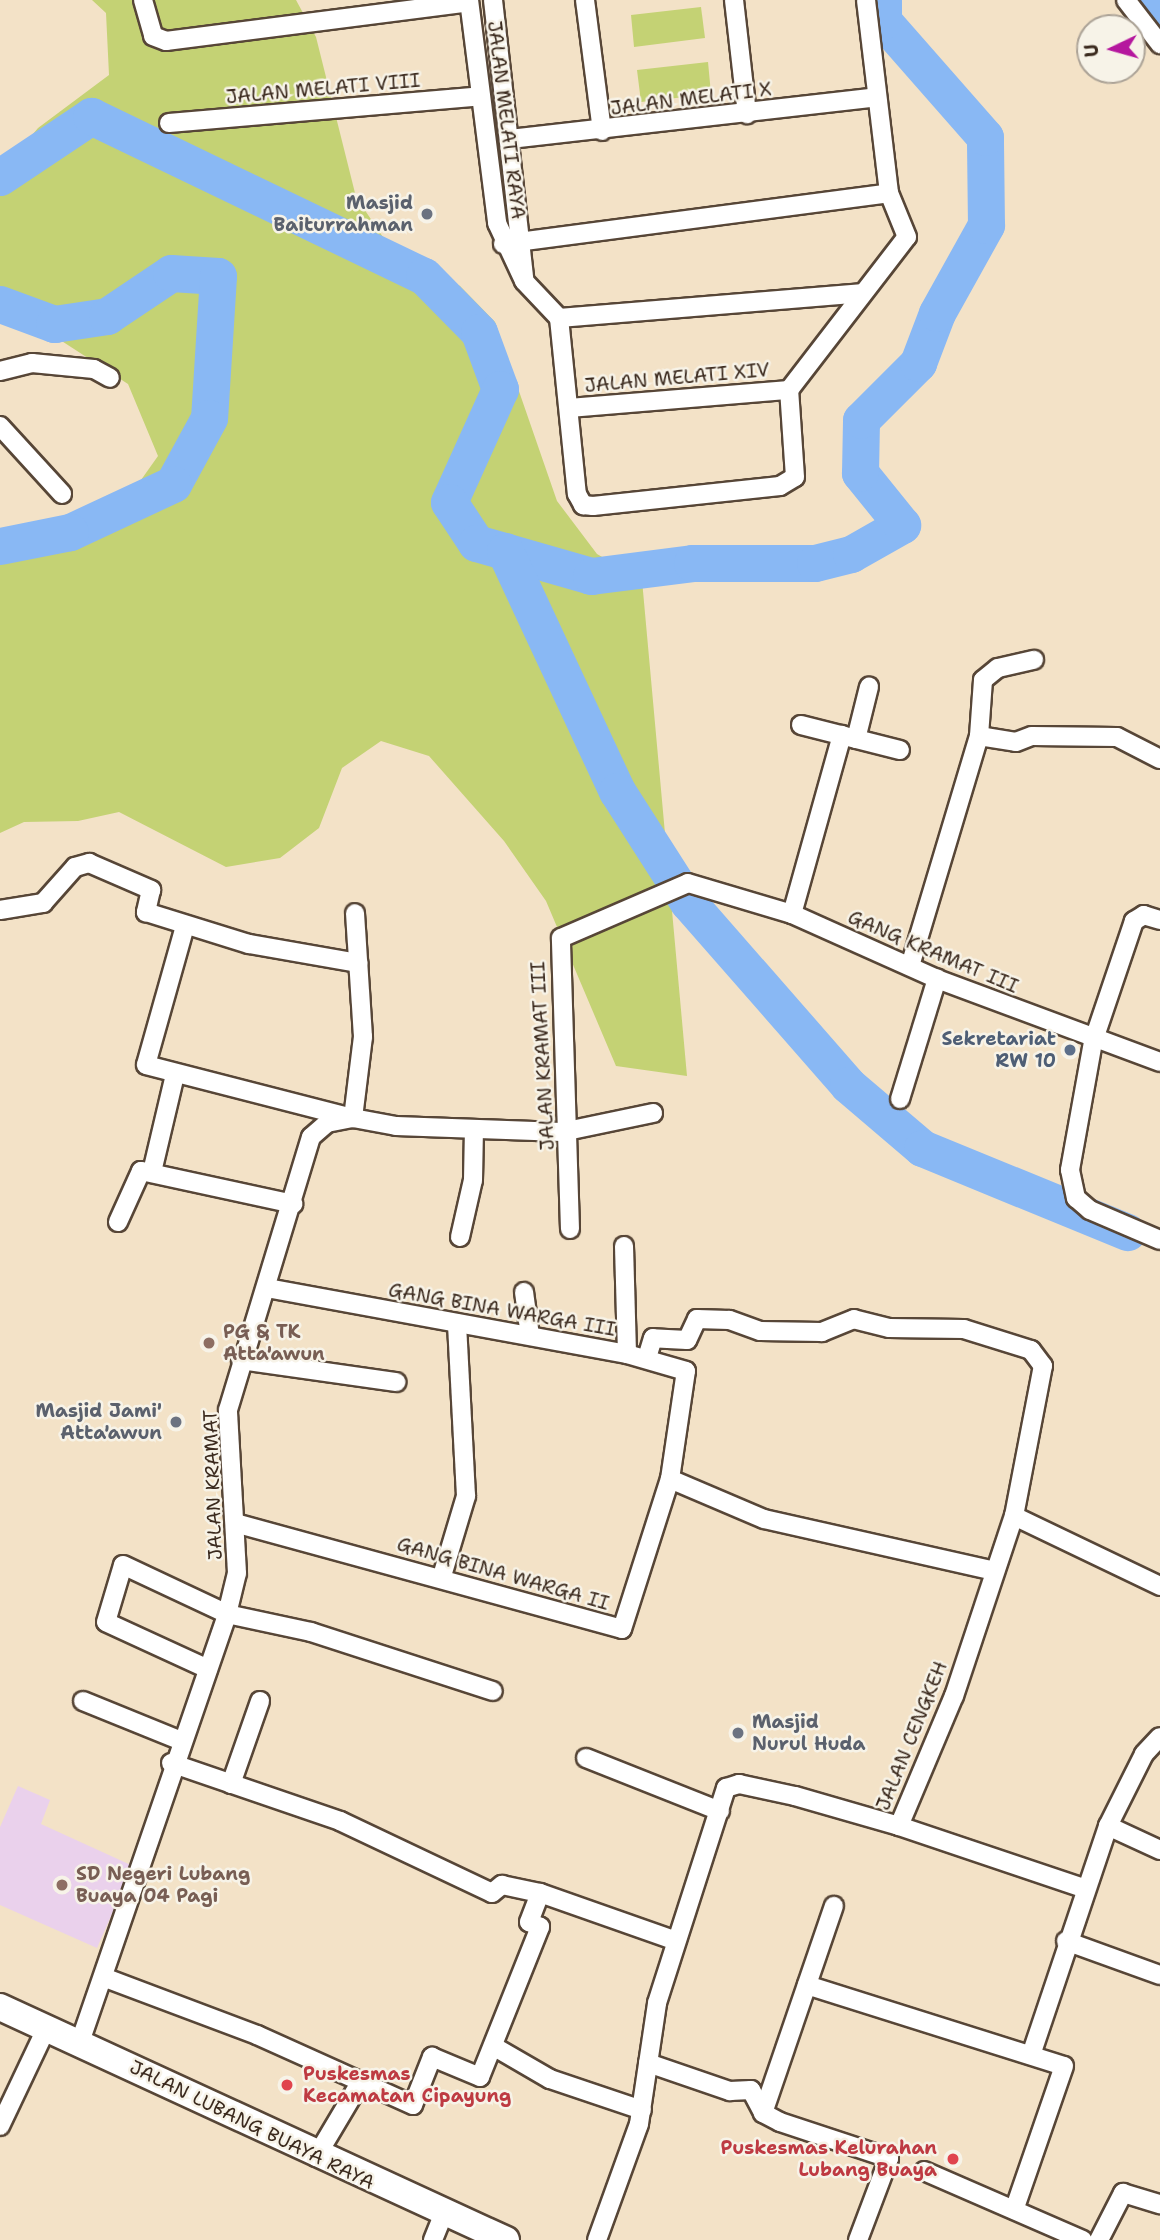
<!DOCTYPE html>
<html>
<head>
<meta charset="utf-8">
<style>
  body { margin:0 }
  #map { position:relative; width:1160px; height:2240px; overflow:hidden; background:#f3e2c7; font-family:"Shantell Sans",sans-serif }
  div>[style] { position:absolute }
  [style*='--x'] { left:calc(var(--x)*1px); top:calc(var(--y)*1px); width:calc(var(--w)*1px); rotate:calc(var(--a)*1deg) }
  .built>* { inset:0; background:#ead1ec }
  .green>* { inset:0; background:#c4d274 }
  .river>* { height:37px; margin:-18.5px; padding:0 18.5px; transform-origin:18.5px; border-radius:18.5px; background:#89b8f4 }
  .roads { filter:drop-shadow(2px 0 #574637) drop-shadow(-2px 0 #574637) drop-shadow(0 2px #574637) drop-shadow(0 -2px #574637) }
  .street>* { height:18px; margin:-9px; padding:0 9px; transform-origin:9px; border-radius:9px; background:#fff }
  .secondary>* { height:26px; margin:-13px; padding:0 13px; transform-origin:13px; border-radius:13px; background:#fff }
  .dots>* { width:19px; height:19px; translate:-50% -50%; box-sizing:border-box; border:4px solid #f7f3e8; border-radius:50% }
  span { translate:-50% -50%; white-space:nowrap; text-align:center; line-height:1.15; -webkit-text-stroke:5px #f7f3e8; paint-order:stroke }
  .street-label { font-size:19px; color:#3b2a1e }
  .worship-label { font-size:19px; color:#5b616d; font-weight:700 }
  .right { translate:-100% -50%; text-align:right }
  .left { translate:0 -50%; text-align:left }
  .service-label { font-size:19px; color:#4e5e75; font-weight:700 }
  .education-label { font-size:19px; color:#785e54; font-weight:700 }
  .health-label { font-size:19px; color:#be3a42; font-weight:700 }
  .north { position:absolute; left:1076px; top:14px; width:70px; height:70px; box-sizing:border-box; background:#f7f3e8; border:2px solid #aca397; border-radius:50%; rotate:265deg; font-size:19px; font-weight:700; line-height:28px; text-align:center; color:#3b2a1e }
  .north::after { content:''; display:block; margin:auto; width:24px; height:32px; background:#b5179e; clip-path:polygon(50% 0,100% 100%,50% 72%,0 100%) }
</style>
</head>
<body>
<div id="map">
  <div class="built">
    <i style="clip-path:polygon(18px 1786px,50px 1800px,41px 1824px,133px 1866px,97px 1948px,0 1905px,0 1827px)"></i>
  </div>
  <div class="green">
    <i style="clip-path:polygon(92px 0,296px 0,316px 37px,356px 197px,393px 252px,460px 286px,495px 322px,557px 501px,597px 554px,642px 580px,687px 1076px,616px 1066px,546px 901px,504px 841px,429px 756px,381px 741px,342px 768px,319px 828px,280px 858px,226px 867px,119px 812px,78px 821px,24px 822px,0 833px,0 558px,119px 511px,158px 456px,128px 384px,0 301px,0 174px,38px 128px,109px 75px,106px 13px)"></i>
    <i style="clip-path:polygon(701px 7px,705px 38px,634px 47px,631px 15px)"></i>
    <i style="clip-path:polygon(708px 62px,711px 94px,641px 102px,637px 70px)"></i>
  </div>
  <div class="river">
    <i style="--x:1151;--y:0;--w:11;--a:34"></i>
    <i style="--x:0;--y:177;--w:110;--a:-33.8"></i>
    <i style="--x:91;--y:116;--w:369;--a:25.7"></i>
    <i style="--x:424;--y:276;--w:78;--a:45.5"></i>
    <i style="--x:479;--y:332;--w:61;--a:69.8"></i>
    <i style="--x:500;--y:389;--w:124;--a:114.3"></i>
    <i style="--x:449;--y:502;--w:49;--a:56.6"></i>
    <i style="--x:476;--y:543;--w:120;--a:16"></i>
    <i style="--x:591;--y:576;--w:102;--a:-7.3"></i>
    <i style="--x:692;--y:563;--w:123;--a:0"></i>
    <i style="--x:815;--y:563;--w:37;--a:-14"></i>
    <i style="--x:851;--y:554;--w:59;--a:-29.6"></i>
    <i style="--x:902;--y:525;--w:67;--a:-128.9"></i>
    <i style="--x:860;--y:473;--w:53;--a:-88.9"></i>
    <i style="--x:861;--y:420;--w:81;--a:-45"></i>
    <i style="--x:918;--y:363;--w:53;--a:-69.2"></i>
    <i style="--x:937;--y:313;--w:101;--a:-60.9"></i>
    <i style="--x:986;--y:225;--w:88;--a:-90.7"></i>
    <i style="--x:985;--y:137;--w:154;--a:-131.3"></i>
    <i style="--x:883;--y:21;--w:21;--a:-90"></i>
    <i style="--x:0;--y:304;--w:58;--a:20.3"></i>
    <i style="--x:54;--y:324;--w:54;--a:-8.6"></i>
    <i style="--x:107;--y:316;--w:77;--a:-33.9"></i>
    <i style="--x:171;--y:273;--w:47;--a:3.7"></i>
    <i style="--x:218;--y:276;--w:142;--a:93.6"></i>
    <i style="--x:209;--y:418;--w:75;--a:118.6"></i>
    <i style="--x:173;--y:484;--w:114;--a:155"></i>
    <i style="--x:70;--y:532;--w:71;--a:168.7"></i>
    <i style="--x:505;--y:551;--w:265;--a:65"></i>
    <i style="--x:617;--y:791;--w:132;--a:57.4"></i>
    <i style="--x:688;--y:902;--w:243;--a:48.8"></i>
    <i style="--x:848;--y:1085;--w:97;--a:40.4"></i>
    <i style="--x:922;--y:1148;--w:222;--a:22.3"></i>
  </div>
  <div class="roads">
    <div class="street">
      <i style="--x:143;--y:0;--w:37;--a:74"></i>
      <i style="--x:153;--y:36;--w:14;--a:21"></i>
      <i style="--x:166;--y:41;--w:305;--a:-7.3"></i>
      <i style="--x:469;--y:0;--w:225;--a:82.8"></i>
      <i style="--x:497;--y:223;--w:64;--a:65"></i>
      <i style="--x:524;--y:281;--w:51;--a:46.6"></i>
      <i style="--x:559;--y:318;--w:177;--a:84.2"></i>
      <i style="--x:577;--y:494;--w:13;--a:61"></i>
      <i style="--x:583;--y:505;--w:10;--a:6"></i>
      <i style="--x:593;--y:506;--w:188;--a:-6.1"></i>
      <i style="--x:780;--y:486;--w:17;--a:-31"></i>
      <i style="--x:795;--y:477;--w:87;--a:-93.9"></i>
      <i style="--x:789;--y:390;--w:193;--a:-52.4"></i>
      <i style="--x:907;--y:237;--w:48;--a:-112.2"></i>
      <i style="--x:889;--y:193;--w:194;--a:-96.8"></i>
      <i style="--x:493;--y:0;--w:280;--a:83.6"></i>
      <i style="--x:585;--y:0;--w:132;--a:82.6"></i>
      <i style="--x:734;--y:0;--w:115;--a:83.5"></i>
      <i style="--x:1126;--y:0;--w:56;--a:52.3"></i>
      <i style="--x:169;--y:123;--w:313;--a:-4.9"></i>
      <i style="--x:510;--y:139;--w:369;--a:-6.5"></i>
      <i style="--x:503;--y:244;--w:389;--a:-7.5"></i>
      <i style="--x:559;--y:318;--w:303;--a:-4.7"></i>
      <i style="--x:0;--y:371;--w:33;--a:-14"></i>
      <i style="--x:32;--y:363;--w:62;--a:5.5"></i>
      <i style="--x:94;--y:369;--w:18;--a:29"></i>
      <i style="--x:569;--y:408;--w:221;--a:-4.7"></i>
      <i style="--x:0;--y:426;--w:92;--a:47.6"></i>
      <i style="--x:801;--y:725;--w:102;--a:14.2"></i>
      <i style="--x:979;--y:736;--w:37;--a:9"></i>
      <i style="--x:1016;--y:742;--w:17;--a:-21"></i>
      <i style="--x:1032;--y:736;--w:85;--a:0.7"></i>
      <i style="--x:1117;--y:737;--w:48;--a:27.1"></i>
      <i style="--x:856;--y:739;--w:54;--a:-76"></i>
      <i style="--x:0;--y:910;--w:44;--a:-9.2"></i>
      <i style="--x:43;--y:903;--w:48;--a:-48.4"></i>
      <i style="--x:75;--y:867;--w:15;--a:-16"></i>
      <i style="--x:89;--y:863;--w:68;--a:23.5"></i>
      <i style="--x:151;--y:890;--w:23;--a:103"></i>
      <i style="--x:146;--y:912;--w:108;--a:17.3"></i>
      <i style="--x:249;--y:944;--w:111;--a:9.9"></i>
      <i style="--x:792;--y:914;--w:186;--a:-74.4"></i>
      <i style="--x:1160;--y:920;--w:17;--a:-163"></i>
      <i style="--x:1144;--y:915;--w:12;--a:149"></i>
      <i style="--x:1134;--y:921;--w:128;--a:108.7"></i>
      <i style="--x:1093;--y:1042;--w:130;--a:100.2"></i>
      <i style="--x:1070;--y:1170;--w:29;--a:78"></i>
      <i style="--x:1076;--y:1198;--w:18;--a:41"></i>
      <i style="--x:1090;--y:1210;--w:76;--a:23.2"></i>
      <i style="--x:185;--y:926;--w:144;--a:105.7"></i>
      <i style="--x:146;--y:1065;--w:214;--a:14.4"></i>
      <i style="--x:353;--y:1118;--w:82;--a:-83"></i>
      <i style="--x:363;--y:1037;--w:124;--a:-93.7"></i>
      <i style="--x:910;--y:966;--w:240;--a:-73.3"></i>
      <i style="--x:979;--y:736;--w:56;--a:-85.9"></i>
      <i style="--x:983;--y:680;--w:19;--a:-39"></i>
      <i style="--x:998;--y:668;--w:37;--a:-13"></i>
      <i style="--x:900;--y:1099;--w:126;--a:-72.9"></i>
      <i style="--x:152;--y:1172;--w:100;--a:-76.7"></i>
      <i style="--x:118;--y:1222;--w:56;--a:-65.7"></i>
      <i style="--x:141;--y:1171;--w:156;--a:12.2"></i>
      <i style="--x:570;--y:1229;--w:291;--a:-91.8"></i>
      <i style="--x:561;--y:938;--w:138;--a:-23.4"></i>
      <i style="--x:688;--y:883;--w:109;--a:16.6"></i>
      <i style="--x:792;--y:914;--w:159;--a:24.1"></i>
      <i style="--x:937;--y:979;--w:238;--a:20.4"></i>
      <i style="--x:460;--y:1237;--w:58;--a:-77.2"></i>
      <i style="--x:473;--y:1180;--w:51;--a:-88.9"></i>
      <i style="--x:624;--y:1246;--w:108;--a:88.4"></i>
      <i style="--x:524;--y:1292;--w:44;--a:82.2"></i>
      <i style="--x:241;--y:1360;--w:157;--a:8.1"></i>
      <i style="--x:670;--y:1479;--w:102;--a:23.1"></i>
      <i style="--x:764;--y:1519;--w:236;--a:12.7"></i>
      <i style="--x:1014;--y:1516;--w:162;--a:25.6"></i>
      <i style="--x:235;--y:1523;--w:401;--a:15.3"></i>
      <i style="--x:622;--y:1629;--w:157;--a:-72.3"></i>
      <i style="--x:670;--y:1479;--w:109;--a:-81.6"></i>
      <i style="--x:686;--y:1371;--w:61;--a:-163.9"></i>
      <i style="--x:627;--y:1354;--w:366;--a:-169.6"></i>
      <i style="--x:442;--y:1576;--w:84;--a:-73.3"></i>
      <i style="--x:466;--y:1496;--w:173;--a:-93"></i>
      <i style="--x:208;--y:1669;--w:112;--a:-155.3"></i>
      <i style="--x:106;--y:1622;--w:59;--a:-73.4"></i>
      <i style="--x:123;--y:1565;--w:115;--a:25.2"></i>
      <i style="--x:227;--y:1614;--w:86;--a:12.1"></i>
      <i style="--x:311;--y:1632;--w:191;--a:18"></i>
      <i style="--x:83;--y:1701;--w:104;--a:22.1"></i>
      <i style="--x:586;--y:1758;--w:144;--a:21.6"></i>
      <i style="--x:171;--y:1763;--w:179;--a:18.9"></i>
      <i style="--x:340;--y:1821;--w:168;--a:25.3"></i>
      <i style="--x:492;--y:1893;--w:13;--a:-39"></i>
      <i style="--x:502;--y:1885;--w:39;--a:12"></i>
      <i style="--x:540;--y:1893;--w:144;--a:19.4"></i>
      <i style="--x:231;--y:1784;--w:88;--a:-70.7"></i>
      <i style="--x:899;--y:1826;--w:194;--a:18.6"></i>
      <i style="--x:1108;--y:1826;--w:57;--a:24.8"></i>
      <i style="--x:1066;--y:1941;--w:100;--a:19.9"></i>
      <i style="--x:103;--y:1977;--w:165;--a:20.6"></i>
      <i style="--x:257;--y:2035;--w:171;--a:24.2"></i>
      <i style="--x:413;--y:2105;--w:52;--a:-68.4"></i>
      <i style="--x:432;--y:2057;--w:52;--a:22.6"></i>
      <i style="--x:480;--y:2077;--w:162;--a:-68.2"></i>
      <i style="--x:540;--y:1927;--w:12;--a:-156"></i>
      <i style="--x:529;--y:1922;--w:31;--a:-69"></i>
      <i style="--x:807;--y:1985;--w:269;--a:17.5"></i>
      <i style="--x:1064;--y:2066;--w:152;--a:109.1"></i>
      <i style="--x:80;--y:2042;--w:453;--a:-71"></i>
      <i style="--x:227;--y:1614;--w:42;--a:-76.3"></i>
      <i style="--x:237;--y:1573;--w:163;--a:-93.2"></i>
      <i style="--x:228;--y:1410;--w:285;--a:-73.1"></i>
      <i style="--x:311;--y:1137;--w:21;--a:-41"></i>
      <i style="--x:327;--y:1123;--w:26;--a:-11"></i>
      <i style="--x:353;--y:1118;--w:44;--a:10.5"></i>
      <i style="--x:396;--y:1126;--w:166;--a:2.1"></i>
      <i style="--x:562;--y:1132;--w:93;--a:-11.8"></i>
      <i style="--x:493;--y:2046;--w:66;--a:30.1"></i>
      <i style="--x:550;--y:2079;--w:97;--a:18.6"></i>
      <i style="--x:1031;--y:2055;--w:242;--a:-71.4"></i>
      <i style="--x:1108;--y:1826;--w:80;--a:-63.4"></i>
      <i style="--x:1144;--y:1754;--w:23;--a:-47"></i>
      <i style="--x:648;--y:2063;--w:87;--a:18.9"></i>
      <i style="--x:730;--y:2091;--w:21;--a:-3"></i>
      <i style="--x:751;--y:2090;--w:26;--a:62"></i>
      <i style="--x:763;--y:2113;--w:19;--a:28"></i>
      <i style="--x:780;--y:2122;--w:115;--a:18.3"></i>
      <i style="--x:889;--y:2158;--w:88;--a:110.7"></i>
      <i style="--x:763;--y:2113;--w:219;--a:-71.1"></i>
      <i style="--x:0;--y:2126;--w:107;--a:-64.6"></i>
      <i style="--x:316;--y:2157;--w:86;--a:-59.3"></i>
      <i style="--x:924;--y:2171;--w:173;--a:23.5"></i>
      <i style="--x:433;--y:2240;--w:27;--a:-68"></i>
      <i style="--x:597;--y:2240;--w:123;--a:-70.1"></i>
      <i style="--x:639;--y:2124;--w:122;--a:-81.5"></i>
      <i style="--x:657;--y:2003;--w:226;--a:-72.2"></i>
      <i style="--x:726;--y:1788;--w:14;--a:-17"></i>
      <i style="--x:739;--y:1784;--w:57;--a:12.1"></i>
      <i style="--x:795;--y:1796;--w:108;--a:16.1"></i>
      <i style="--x:899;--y:1826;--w:141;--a:-67.1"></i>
      <i style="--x:954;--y:1696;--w:190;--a:-71.6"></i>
      <i style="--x:1014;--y:1516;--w:153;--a:-79.1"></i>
      <i style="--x:1043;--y:1366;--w:20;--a:-127"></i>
      <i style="--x:1031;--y:1350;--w:70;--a:-162.6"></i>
      <i style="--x:964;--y:1329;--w:75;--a:-179.2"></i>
      <i style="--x:889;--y:1328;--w:36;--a:-166"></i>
      <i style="--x:854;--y:1319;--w:35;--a:158"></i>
      <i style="--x:822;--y:1332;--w:62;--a:-179.1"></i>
      <i style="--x:760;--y:1331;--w:33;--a:-160"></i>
      <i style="--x:729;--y:1320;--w:32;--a:-178"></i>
      <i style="--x:697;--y:1319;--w:23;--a:115"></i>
      <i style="--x:687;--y:1340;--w:34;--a:-177"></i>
      <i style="--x:653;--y:1338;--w:21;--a:107"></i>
      <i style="--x:1099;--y:2240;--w:53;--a:-62.9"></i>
      <i style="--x:1123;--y:2193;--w:39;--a:17"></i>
    </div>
    <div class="secondary">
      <i style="--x:0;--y:2007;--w:557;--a:24.72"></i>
    </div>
  </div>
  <div class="dots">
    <i style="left:427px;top:214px;background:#6b7280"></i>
    <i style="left:1070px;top:1050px;background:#5c6f8a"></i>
    <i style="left:209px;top:1343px;background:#8d6e63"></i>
    <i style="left:176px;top:1422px;background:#6b7280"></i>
    <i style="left:738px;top:1733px;background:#6b7280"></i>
    <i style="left:62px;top:1885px;background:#8d6e63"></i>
    <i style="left:287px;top:2085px;background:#e0444e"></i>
    <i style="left:953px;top:2159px;background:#e0444e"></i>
  </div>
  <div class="street-label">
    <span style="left:323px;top:89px;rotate:-5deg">JALAN MELATI VIII</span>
    <span style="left:691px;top:99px;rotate:-7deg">JALAN MELATI X</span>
    <span style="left:506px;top:120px;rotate:83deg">JALAN MELATI RAYA</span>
    <span style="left:677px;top:378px;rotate:-5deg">JALAN MELATI XIV</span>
    <span style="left:933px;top:952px;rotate:23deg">GANG KRAMAT III</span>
    <span style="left:543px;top:1056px;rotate:-93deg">JALAN KRAMAT III</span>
    <span style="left:502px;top:1310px;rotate:10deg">GANG BINA WARGA III</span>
    <span style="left:213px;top:1485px;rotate:-92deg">JALAN KRAMAT</span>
    <span style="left:503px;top:1574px;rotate:16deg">GANG BINA WARGA II</span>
    <span style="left:912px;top:1736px;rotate:-68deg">JALAN CENGKEH</span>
    <span style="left:252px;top:2125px;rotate:26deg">JALAN LUBANG BUAYA RAYA</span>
  </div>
  <div class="worship-label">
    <span class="right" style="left:413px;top:214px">Masjid<br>Baiturrahman</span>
    <span class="right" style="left:162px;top:1422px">Masjid Jami'<br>Atta'awun</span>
    <span class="left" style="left:752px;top:1733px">Masjid<br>Nurul Huda</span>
  </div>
  <div class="service-label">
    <span class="right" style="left:1056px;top:1050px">Sekretariat<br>RW 10</span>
  </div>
  <div class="education-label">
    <span class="left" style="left:223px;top:1343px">PG &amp; TK<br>Atta'awun</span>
    <span class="left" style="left:76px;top:1885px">SD Negeri Lubang<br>Buaya 04 Pagi</span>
  </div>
  <div class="health-label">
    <span class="left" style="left:303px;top:2085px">Puskesmas<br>Kecamatan Cipayung</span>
    <span class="right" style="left:937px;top:2159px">Puskesmas Kelurahan<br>Lubang Buaya</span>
  </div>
  <div class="north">U</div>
</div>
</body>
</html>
